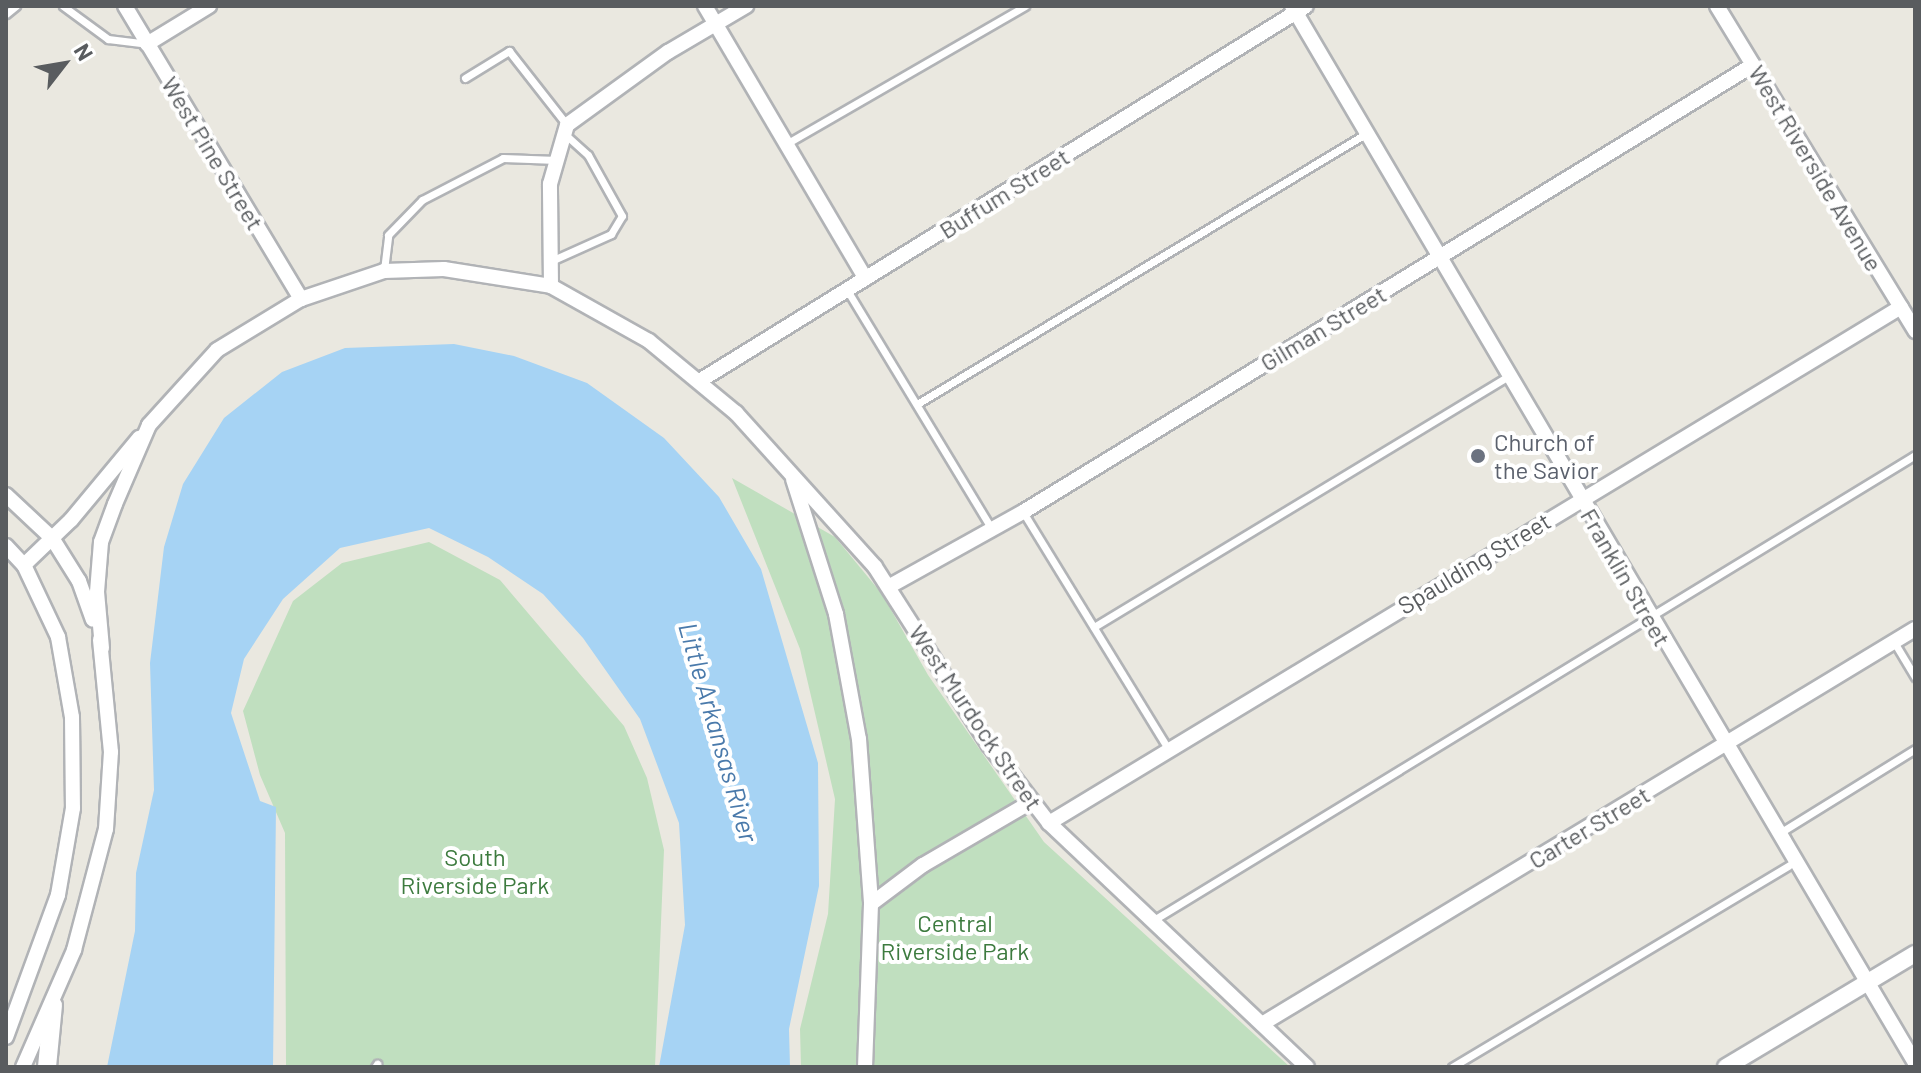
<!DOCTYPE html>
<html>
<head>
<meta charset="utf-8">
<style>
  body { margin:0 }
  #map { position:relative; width:1921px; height:1073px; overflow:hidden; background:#eae8e0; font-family:Barlow,sans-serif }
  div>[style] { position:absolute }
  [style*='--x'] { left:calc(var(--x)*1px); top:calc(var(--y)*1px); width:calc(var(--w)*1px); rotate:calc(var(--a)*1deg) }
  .green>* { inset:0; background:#c0dfbf }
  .water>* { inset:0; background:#a6d3f4 }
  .roads { filter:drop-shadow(2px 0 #b1b3b6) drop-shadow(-2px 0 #b1b3b6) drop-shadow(0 2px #b1b3b6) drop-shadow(0 -2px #b1b3b6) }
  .service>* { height:7px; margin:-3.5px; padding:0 3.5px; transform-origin:3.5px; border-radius:3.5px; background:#fff }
  .minor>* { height:14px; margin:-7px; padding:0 7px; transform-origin:7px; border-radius:7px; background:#fff }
  .tertiary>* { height:16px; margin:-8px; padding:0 8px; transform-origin:8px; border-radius:8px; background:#fff }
  .secondary>* { height:18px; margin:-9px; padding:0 9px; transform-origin:9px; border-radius:9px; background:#fff }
  .dots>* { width:22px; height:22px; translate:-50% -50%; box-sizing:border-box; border:4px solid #fff; border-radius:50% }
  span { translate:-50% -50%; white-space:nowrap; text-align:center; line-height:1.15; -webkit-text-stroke:8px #fff; paint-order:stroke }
  .street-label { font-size:24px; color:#595c5f }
  .worship-label { font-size:24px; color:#5b616d }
  .left { translate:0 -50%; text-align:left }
  .park-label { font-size:24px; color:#3d7b3f }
  .water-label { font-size:26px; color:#4a7aab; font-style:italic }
  .frame { position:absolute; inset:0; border:8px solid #595c5f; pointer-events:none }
  .north { position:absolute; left:24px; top:24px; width:80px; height:80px; -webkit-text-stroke:6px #fff; paint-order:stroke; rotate:59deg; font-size:22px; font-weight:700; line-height:32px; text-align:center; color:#595c5f }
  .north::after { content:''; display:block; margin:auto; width:28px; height:36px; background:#595c5f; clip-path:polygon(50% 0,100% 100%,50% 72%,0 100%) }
</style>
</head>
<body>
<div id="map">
  <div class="green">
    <i style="clip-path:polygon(732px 478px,835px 537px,882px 594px,928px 675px,1044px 842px,1290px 1067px,801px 1067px,800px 1029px,828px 914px,835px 799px,800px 649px)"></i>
    <i style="clip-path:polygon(429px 542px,500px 580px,624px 726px,647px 778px,664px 850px,655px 1067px,286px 1067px,285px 833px,260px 775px,243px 711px,293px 601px,342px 563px)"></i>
  </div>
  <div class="water">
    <i style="clip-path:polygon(454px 344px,514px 356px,587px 383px,664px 438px,719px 497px,761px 569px,818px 763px,819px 886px,789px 1029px,790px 1067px,659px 1067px,685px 925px,679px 823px,640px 719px,583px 638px,543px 594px,488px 557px,429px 528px,340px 548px,283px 599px,244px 659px,231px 713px,260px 801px,276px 807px,273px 1067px,107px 1067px,135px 931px,136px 873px,154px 790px,150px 663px,164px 547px,183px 484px,224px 418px,282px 372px,345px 348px)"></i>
  </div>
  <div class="roads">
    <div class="service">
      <i style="--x:63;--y:6;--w:56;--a:36.3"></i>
      <i style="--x:108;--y:39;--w:39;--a:7"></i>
      <i style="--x:6;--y:14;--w:13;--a:-39"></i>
      <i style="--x:465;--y:78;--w:52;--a:-31.5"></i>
      <i style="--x:509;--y:51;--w:94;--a:51.9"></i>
      <i style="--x:786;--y:144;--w:276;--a:-30"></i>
      <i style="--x:551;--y:261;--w:66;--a:-24.2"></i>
      <i style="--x:611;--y:234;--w:21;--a:-59"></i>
      <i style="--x:622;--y:216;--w:70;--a:-119.1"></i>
      <i style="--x:588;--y:155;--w:31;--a:-138"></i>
      <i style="--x:384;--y:270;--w:35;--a:-83"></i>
      <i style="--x:388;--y:235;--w:49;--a:-45.8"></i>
      <i style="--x:422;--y:200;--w:91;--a:-27.4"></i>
      <i style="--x:503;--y:158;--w:54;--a:2.1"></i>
      <i style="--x:847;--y:290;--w:280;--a:58.8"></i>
      <i style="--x:917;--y:404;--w:525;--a:-31.06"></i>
      <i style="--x:1023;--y:512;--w:278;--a:58.5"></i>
      <i style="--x:1094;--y:627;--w:485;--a:-31.2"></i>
      <i style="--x:1894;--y:642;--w:41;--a:59"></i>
      <i style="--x:1778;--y:834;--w:161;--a:-31.8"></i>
      <i style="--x:1152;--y:921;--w:894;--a:-31.41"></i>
      <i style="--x:375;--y:1067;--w:4;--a:-56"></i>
      <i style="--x:1452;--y:1067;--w:400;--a:-30.9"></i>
    </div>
    <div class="minor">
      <i style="--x:125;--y:6;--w:342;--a:59"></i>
      <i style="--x:705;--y:6;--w:316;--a:59.5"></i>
      <i style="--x:1292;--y:6;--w:1227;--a:59.48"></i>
      <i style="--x:1717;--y:6;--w:381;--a:58.6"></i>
      <i style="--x:147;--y:44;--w:73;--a:-31.5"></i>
      <i style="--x:551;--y:286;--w:102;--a:-90.6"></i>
      <i style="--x:550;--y:184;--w:61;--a:-73.9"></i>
      <i style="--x:567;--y:125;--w:125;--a:-35.9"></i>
      <i style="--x:668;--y:52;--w:91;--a:-30.5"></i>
      <i style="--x:701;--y:380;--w:711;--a:-31.72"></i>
      <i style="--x:793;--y:479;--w:142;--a:72.3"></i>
      <i style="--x:836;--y:614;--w:127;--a:79.6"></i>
      <i style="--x:859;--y:739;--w:165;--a:85.8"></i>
      <i style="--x:871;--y:904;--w:163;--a:92.1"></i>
      <i style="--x:6;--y:495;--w:63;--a:43.1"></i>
      <i style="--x:52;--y:538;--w:51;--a:57.9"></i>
      <i style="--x:79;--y:581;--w:41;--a:70.3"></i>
      <i style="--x:6;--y:546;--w:26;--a:47"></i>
      <i style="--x:24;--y:565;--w:80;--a:64.7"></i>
      <i style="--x:58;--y:637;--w:81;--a:80.1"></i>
      <i style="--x:72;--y:717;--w:91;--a:89.4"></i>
      <i style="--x:73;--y:808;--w:88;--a:99.8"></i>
      <i style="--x:58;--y:895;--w:151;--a:110.1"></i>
      <i style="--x:24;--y:565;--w:65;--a:-43.8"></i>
      <i style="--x:71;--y:520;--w:107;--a:-50.3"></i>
      <i style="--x:890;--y:586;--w:152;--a:-29.1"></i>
      <i style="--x:1023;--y:512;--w:856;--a:-31.48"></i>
      <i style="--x:102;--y:648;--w:56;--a:-95.1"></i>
      <i style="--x:97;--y:592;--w:50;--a:-85.4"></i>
      <i style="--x:101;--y:542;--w:40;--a:-69.8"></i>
      <i style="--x:115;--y:504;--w:86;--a:-66.7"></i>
      <i style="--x:149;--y:425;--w:101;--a:-47.8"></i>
      <i style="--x:217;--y:350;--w:98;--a:-31.3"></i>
      <i style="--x:301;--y:299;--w:88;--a:-18.6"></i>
      <i style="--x:384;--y:271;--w:60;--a:-1.9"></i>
      <i style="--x:444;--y:269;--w:108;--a:9"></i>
      <i style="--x:551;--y:286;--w:112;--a:29.3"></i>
      <i style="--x:649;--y:341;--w:113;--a:39.6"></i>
      <i style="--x:736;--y:413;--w:207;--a:47.9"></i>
      <i style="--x:875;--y:567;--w:211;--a:57.4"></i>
      <i style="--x:989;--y:745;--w:98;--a:52.4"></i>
      <i style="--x:1049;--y:823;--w:355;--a:43.4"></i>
      <i style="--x:1049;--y:823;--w:996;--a:-31.2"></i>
      <i style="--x:871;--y:904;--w:65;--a:-36.9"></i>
      <i style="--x:923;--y:865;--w:125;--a:-30.3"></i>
      <i style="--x:1262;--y:1024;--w:763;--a:-31.17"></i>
      <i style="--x:23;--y:1067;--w:128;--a:-66.4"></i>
      <i style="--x:74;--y:950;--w:125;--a:-75.2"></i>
      <i style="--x:106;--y:829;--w:77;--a:-86.3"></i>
      <i style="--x:111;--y:752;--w:113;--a:-95.6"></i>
    </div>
    <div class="tertiary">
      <i style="--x:1726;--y:1067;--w:220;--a:-30.9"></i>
    </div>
    <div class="secondary">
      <i style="--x:47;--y:1067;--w:62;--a:-84.5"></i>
    </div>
  </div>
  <div class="dots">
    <i style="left:1478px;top:456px;background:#6b7280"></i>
  </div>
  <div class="street-label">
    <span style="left:213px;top:153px;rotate:59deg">West Pine Street</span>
    <span style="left:1816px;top:168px;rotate:59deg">West Riverside Avenue</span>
    <span style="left:1004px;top:193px;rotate:-32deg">Buffum Street</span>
    <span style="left:1323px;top:328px;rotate:-31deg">Gilman Street</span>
    <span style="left:1474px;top:563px;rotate:-31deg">Spaulding Street</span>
    <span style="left:1626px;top:577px;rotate:60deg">Franklin Street</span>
    <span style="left:976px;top:717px;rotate:56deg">West Murdock Street</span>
    <span style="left:1589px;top:827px;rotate:-31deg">Carter Street</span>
  </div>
  <div class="worship-label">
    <span class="left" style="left:1494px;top:456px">Church of<br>the Savior</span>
  </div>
  <div class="park-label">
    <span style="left:475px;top:871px">South<br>Riverside Park</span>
    <span style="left:955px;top:937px">Central<br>Riverside Park</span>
  </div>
  <div class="water-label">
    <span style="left:719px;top:732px;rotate:74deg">Little Arkansas River</span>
  </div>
  <div class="frame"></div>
  <div class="north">N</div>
</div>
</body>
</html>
